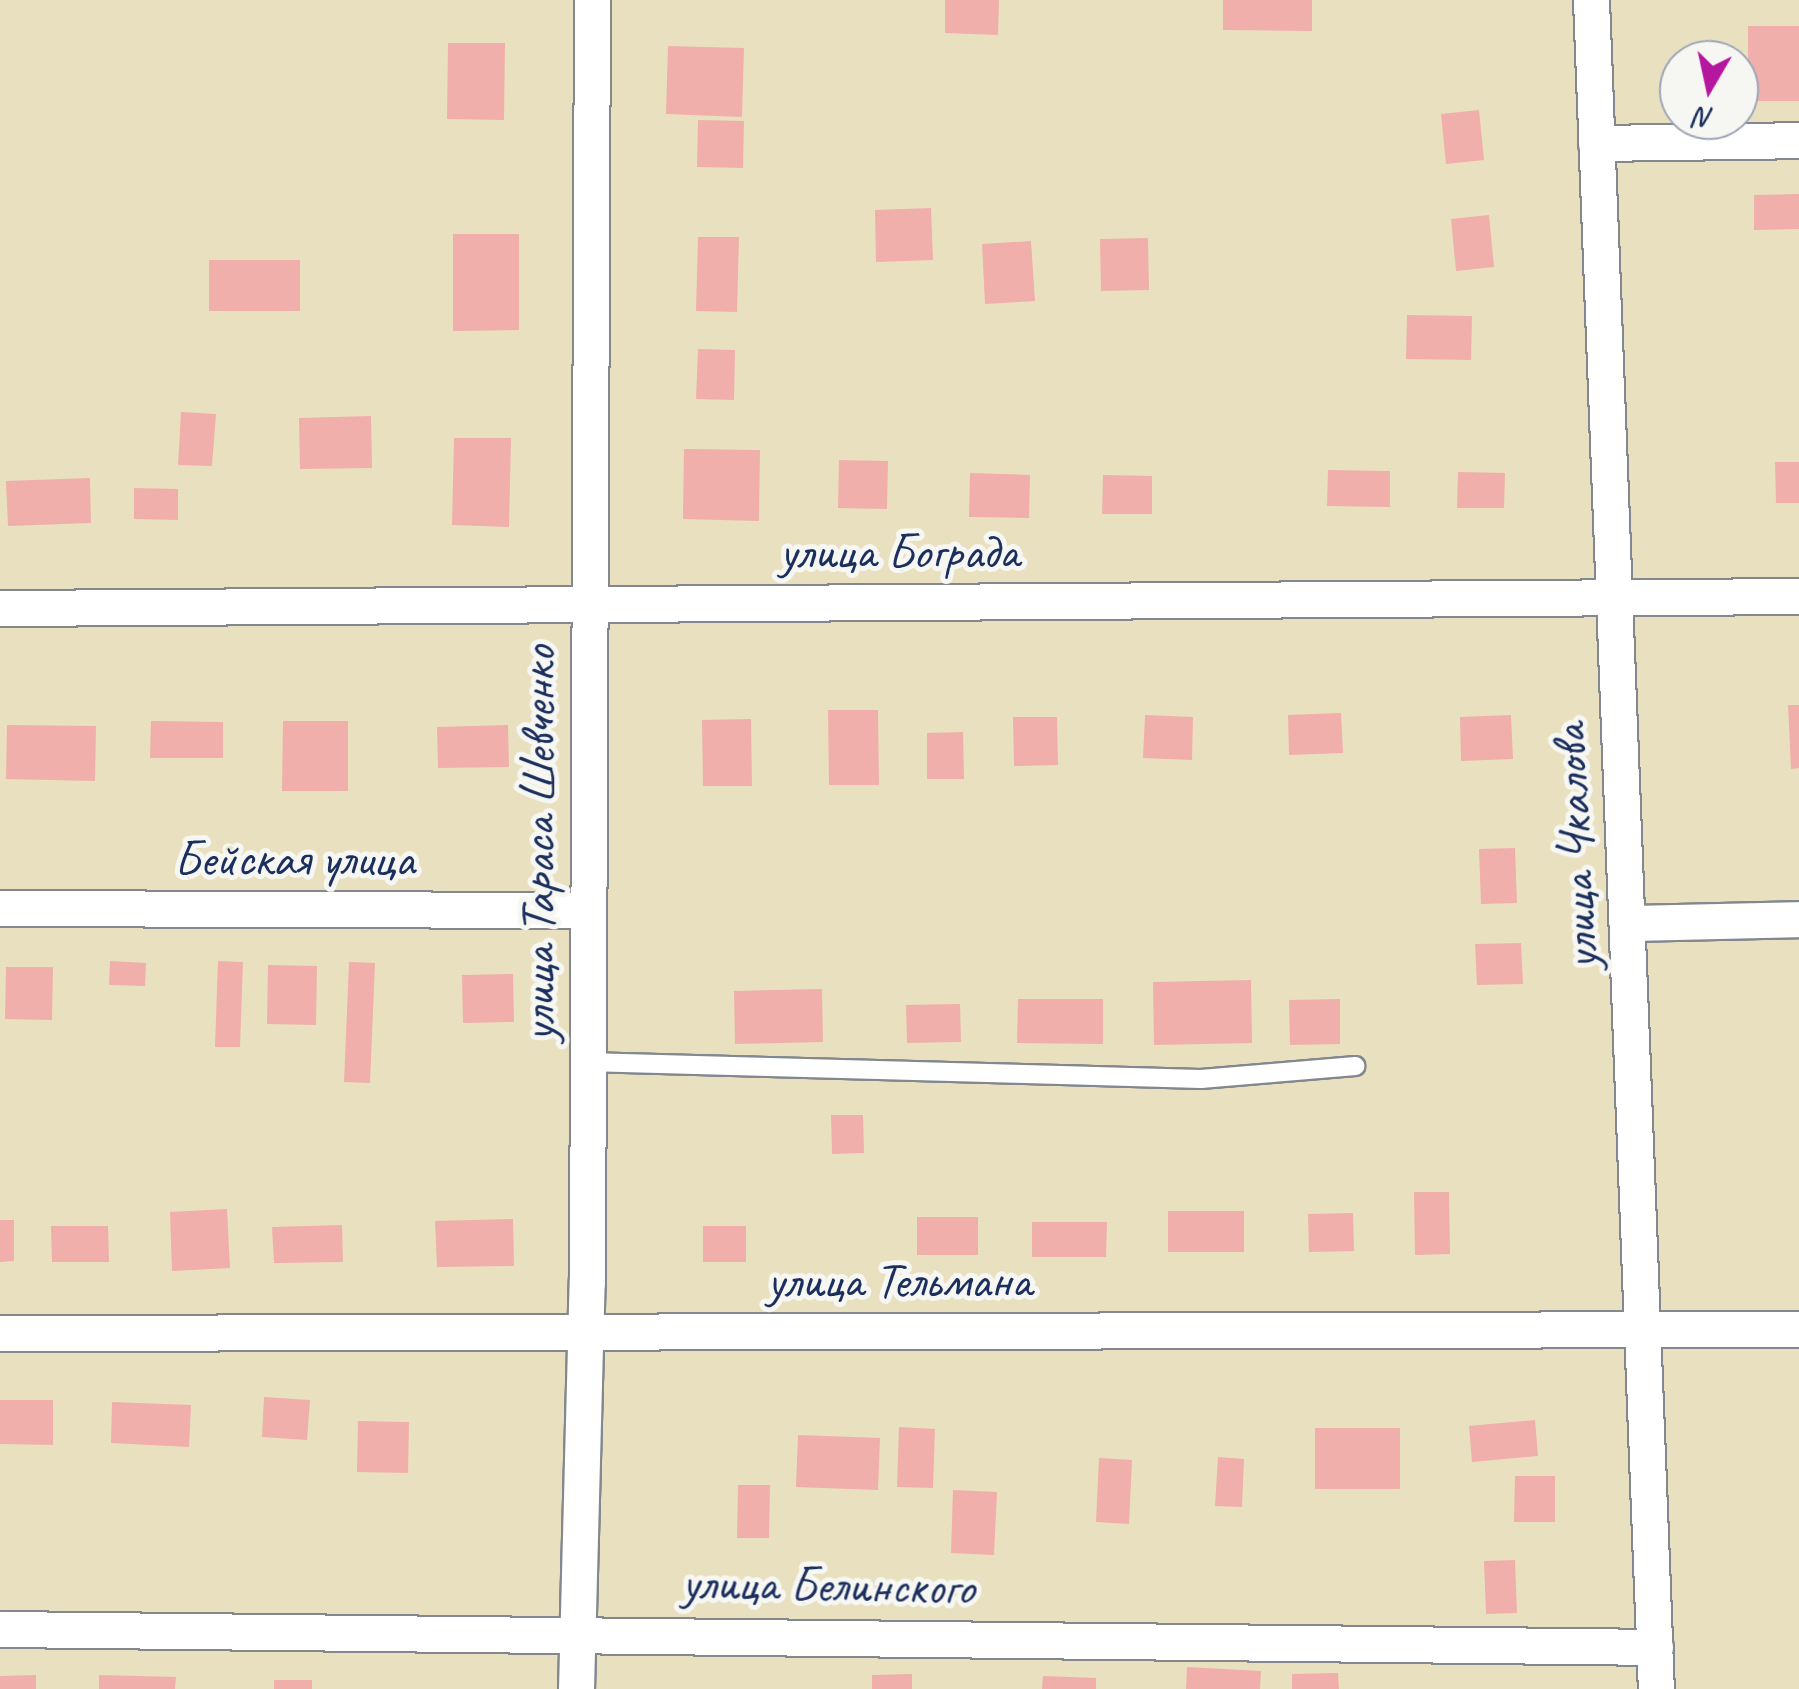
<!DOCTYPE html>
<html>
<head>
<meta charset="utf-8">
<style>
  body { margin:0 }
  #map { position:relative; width:1799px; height:1689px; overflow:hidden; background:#e9e0bf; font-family:Caveat,sans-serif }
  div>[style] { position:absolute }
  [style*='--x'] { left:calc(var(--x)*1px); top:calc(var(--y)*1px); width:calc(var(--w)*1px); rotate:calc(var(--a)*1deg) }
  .building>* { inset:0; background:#f0afab }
  .roads { filter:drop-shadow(2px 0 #82888e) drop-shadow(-2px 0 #82888e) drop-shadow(0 2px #82888e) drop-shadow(0 -2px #82888e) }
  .lane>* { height:18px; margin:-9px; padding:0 9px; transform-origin:9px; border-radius:9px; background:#fff }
  .street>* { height:35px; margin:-17.5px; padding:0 17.5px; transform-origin:17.5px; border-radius:17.5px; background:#fff }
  span { translate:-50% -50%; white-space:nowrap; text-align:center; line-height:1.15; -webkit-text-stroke:10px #f6f6f2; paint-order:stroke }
  .street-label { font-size:50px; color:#1b2f5e }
  .north { position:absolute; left:1659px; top:40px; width:100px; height:100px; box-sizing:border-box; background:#f6f6f2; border:2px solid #9ea6b7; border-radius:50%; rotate:189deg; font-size:28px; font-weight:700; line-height:40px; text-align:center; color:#1b2f5e }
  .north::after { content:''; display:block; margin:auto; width:35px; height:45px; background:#b5179e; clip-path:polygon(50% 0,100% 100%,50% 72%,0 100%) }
</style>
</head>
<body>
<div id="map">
  <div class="building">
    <i style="clip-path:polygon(945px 0,999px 0,998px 35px,945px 33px)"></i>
    <i style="clip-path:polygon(1223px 0,1312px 0,1312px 31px,1223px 30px)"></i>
    <i style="clip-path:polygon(1748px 26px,1799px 26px,1799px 101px,1748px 101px)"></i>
    <i style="clip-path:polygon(448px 43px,505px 43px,504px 120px,447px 119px)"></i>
    <i style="clip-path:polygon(668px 46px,744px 48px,742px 117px,666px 114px)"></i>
    <i style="clip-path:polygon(1479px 110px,1484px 160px,1446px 164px,1441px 114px)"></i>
    <i style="clip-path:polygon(698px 120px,744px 121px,743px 168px,697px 167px)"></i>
    <i style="clip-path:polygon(1799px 194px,1799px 229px,1754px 230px,1754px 195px)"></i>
    <i style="clip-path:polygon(931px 208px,933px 260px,876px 262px,875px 210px)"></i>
    <i style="clip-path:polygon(1489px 215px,1494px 267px,1456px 271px,1451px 219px)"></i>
    <i style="clip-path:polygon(453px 234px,519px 234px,519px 330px,453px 331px)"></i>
    <i style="clip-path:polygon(698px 237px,739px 237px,737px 312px,696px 311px)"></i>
    <i style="clip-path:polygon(1148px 238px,1149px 290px,1101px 291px,1100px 239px)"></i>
    <i style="clip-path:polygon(1031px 241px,1035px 301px,985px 304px,982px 244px)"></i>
    <i style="clip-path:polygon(209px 260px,300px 260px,300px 311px,209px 311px)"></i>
    <i style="clip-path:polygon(1407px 315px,1472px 316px,1471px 360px,1406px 359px)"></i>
    <i style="clip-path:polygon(698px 349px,735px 350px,734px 400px,696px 399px)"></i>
    <i style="clip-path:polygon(181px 412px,216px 414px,212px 466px,178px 465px)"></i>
    <i style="clip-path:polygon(371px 416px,372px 468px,300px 469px,299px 418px)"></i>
    <i style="clip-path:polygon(454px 438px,511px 438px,509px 527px,452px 525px)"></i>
    <i style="clip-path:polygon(684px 449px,760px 450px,759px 521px,683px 519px)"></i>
    <i style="clip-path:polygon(839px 460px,888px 461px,887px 509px,838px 508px)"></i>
    <i style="clip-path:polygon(1775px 462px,1799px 462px,1799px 503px,1776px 503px)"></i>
    <i style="clip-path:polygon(1328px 470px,1390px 471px,1390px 507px,1327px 506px)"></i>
    <i style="clip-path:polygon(1458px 472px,1505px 473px,1504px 508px,1457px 508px)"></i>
    <i style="clip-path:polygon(970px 473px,1030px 475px,1029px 518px,969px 517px)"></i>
    <i style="clip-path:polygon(1103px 475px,1152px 476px,1152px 514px,1102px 514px)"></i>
    <i style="clip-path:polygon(90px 478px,91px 523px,8px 526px,6px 481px)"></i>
    <i style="clip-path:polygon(134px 488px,178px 489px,178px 520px,134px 519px)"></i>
    <i style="clip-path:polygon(1788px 705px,1799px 705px,1799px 768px,1791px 769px)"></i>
    <i style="clip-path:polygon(828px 710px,878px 710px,879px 785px,829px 785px)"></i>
    <i style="clip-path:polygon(1341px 713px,1343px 753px,1289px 755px,1288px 715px)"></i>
    <i style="clip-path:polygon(1145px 715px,1193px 717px,1192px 760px,1143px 758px)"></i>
    <i style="clip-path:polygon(1511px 715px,1513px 759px,1461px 761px,1460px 717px)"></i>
    <i style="clip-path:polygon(1013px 717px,1057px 717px,1058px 765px,1014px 766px)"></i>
    <i style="clip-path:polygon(751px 719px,752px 786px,703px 786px,702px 720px)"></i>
    <i style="clip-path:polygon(151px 721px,223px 722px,223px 758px,150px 758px)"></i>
    <i style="clip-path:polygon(283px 721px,348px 721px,348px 791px,282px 791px)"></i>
    <i style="clip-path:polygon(7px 725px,96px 726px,95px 781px,6px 779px)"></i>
    <i style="clip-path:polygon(508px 725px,509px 767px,438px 768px,437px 727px)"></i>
    <i style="clip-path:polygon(963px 732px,964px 779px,927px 779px,927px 733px)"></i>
    <i style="clip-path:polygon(1515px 848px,1517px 903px,1481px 904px,1479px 849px)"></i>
    <i style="clip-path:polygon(1521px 943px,1523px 984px,1477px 985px,1475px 944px)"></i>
    <i style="clip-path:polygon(110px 961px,146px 963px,145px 986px,109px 985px)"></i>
    <i style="clip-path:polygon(218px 961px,243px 962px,240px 1047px,215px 1047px)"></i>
    <i style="clip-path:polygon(349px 962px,375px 963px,370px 1083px,344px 1082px)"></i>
    <i style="clip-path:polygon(268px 965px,317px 966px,316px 1025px,267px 1024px)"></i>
    <i style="clip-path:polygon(6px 967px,53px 967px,52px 1020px,5px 1019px)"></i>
    <i style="clip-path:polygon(513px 974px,514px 1022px,463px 1023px,462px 975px)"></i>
    <i style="clip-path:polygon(1251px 980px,1252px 1043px,1154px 1045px,1153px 982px)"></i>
    <i style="clip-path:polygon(822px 989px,823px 1042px,735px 1044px,734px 991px)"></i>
    <i style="clip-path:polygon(1018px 999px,1103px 999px,1103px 1044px,1017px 1043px)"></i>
    <i style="clip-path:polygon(1340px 999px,1340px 1044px,1290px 1045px,1289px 1000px)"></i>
    <i style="clip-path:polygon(960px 1004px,961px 1042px,907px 1043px,906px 1005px)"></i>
    <i style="clip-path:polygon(831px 1115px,863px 1115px,864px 1153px,832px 1154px)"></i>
    <i style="clip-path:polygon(1414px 1192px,1449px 1192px,1450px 1254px,1415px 1255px)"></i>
    <i style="clip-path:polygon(227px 1209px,230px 1268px,172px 1271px,170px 1212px)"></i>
    <i style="clip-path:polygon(1168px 1211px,1244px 1211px,1244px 1252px,1168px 1252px)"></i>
    <i style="clip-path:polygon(1353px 1213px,1354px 1251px,1309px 1252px,1308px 1214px)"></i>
    <i style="clip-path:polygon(917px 1217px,978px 1217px,978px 1255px,917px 1255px)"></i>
    <i style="clip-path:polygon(513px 1219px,514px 1266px,437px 1267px,435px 1221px)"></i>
    <i style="clip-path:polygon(0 1220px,14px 1220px,14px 1261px,0 1262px)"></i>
    <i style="clip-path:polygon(1032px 1222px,1107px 1222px,1106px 1257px,1032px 1257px)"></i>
    <i style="clip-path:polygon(342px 1225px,343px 1262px,274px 1263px,272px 1227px)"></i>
    <i style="clip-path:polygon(51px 1226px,108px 1226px,109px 1262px,52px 1262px)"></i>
    <i style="clip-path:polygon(703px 1226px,746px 1226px,746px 1262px,703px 1262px)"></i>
    <i style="clip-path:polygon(264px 1397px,310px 1400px,307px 1440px,262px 1437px)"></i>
    <i style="clip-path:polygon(0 1400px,53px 1400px,53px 1445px,0 1444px)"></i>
    <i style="clip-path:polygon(112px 1402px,191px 1405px,189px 1447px,111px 1443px)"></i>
    <i style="clip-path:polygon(1535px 1420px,1538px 1456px,1472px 1462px,1469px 1426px)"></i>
    <i style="clip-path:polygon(358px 1421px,409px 1422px,408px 1473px,357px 1472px)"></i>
    <i style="clip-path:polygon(899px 1427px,935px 1429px,933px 1488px,897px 1487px)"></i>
    <i style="clip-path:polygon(1315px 1428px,1400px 1428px,1400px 1489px,1315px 1489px)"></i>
    <i style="clip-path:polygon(798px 1435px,880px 1438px,878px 1490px,796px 1487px)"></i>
    <i style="clip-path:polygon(1218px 1457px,1244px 1459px,1242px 1507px,1215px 1506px)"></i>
    <i style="clip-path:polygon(1099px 1458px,1132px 1460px,1129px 1524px,1096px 1522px)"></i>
    <i style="clip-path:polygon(1515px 1476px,1555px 1476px,1555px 1522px,1514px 1522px)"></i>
    <i style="clip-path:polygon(738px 1485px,770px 1485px,769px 1538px,737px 1538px)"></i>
    <i style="clip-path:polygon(953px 1490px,997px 1492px,994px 1555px,951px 1553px)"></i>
    <i style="clip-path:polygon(1515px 1560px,1517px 1613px,1486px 1614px,1484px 1561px)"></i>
    <i style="clip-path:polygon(1187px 1667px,1261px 1671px,1260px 1689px,1186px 1689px)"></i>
    <i style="clip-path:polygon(1338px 1673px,1339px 1689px,1292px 1689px,1292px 1674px)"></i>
    <i style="clip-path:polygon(912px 1674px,912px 1689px,872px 1689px,872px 1675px)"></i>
    <i style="clip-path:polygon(36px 1675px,36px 1689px,0 1689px,0 1676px)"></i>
    <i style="clip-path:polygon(99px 1675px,176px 1677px,175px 1689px,99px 1689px)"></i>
    <i style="clip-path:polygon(1043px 1676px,1096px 1678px,1096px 1689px,1042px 1689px)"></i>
    <i style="clip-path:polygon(274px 1680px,312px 1680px,312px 1689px,274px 1689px)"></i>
  </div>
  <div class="roads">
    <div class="lane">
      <i style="--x:586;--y:1062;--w:615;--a:1.58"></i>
      <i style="--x:1201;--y:1079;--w:155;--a:-4.8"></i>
    </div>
    <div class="street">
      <i style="--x:1591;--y:0;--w:1690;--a:87.8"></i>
      <i style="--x:1596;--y:143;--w:203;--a:-0.8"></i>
      <i style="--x:0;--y:608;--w:1799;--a:-0.38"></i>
      <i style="--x:0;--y:908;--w:587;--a:0.2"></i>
      <i style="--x:1628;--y:923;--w:171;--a:-1.3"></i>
      <i style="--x:0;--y:1333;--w:1799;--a:-0.13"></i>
      <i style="--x:0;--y:1629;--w:1655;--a:0.62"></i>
      <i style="--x:576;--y:1689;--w:407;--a:-88.5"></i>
      <i style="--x:587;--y:1282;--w:1282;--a:-89.78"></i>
    </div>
  </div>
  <div class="street-label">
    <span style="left:899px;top:552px">улица Бограда</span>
    <span style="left:538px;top:844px;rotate:-90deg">улица Тараса Шевченко</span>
    <span style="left:1575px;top:847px;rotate:-93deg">улица Чкалова</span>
    <span style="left:294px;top:859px">Бейская улица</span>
    <span style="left:899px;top:1281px">улица Тельмана</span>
    <span style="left:828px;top:1585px;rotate:1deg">улица Белинского</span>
  </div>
  <div class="north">N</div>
</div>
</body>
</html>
